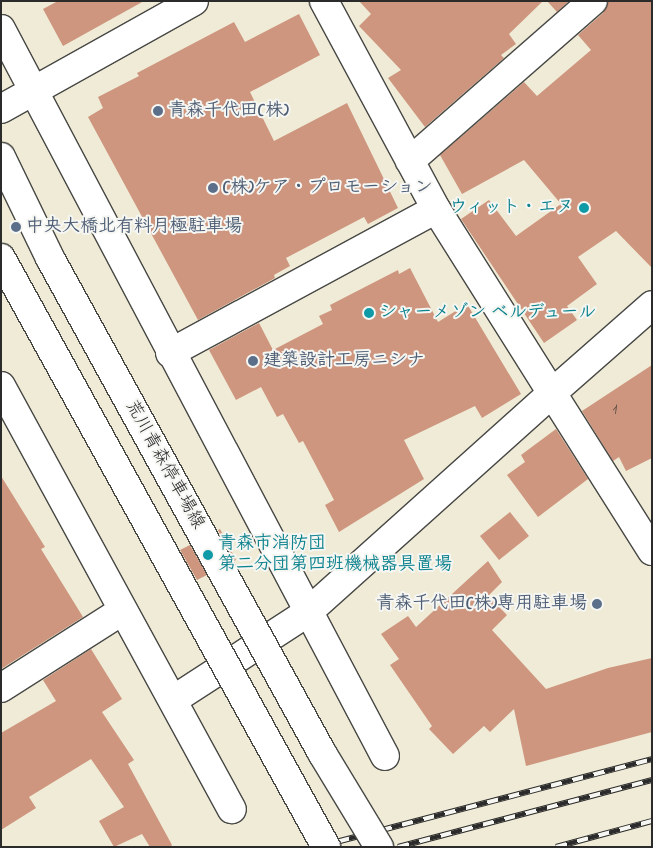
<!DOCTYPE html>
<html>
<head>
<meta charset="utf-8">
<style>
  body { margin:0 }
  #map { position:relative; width:653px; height:848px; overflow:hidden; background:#efebd7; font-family:"Indie Flower","Klee One",sans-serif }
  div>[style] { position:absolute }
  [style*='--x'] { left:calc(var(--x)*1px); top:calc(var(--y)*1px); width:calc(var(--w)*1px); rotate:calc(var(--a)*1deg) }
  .building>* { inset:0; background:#ce967e }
  .roads { filter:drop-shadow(1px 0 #484845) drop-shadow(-1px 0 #484845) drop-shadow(0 1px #484845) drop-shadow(0 -1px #484845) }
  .minor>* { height:28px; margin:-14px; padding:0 14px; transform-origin:14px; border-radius:14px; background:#fff }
  .rail>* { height:5.5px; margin-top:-2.75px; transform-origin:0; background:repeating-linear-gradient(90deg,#f6f6f2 0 11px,#2b2b2b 0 22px); box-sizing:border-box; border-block:1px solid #2b2b2b }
  .bridges { filter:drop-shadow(1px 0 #484845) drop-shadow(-1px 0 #484845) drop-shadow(0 1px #484845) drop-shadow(0 -1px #484845) }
  .major-bridge>* { height:28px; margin:-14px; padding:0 14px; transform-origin:14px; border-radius:14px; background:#fff }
  .dots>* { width:14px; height:14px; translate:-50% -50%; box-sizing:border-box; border:2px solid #f6f6f2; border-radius:50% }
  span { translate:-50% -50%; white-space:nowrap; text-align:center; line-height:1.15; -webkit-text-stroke:4px #f6f6f2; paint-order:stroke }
  .number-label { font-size:15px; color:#544640 }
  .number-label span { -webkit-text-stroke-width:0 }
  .service-label { font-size:18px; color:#4e5e75; font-weight:700 }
  .left { translate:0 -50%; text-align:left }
  .right { translate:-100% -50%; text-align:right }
  .culture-label { font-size:18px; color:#0d838f; font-weight:700 }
  .street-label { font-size:18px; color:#2b2b2b }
  .frame { position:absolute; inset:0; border:2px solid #2b2b2b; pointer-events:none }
</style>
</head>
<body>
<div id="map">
  <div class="building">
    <i style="clip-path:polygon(58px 1px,144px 1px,63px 46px,43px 9px)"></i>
    <i style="clip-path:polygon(359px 1px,543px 1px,509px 34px,516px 44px,501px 55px,504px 58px,425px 127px,388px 78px,401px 70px,359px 26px,371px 14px)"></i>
    <i style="clip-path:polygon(547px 1px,569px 1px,557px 12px)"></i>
    <i style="clip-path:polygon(608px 1px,652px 1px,652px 268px,616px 231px,578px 257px,597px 284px,567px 306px,577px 320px,544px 343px,461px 219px,489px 200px,516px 236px,561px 204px,524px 160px,462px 194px,440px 155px,524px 82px,537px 96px,591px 50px,578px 35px,603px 13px)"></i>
    <i style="clip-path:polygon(299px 14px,320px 55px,250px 92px,274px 141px,347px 103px,398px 208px,368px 224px,364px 217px,286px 258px,290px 266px,274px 275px,275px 278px,198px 320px,88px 117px,103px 108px,98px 97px,139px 76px,137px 73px,234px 22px,245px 42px)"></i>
    <i style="clip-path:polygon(410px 268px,438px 322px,467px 304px,521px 394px,482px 418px,475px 406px,404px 440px,424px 479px,339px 532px,325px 505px,334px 500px,303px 441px,299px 443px,283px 414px,277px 417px,261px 387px,236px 400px,209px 350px,259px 323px,273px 350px,323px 324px,319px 316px,332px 310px,330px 305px,398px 270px,399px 274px)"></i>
    <i style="clip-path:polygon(652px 365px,652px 458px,626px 471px,619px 457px,613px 461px,582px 411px)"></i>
    <i style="clip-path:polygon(556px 429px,588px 479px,538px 517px,507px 475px,525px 462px,521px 455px)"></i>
    <i style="clip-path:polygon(1px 476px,45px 547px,41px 549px,83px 617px,1px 669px)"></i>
    <i style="clip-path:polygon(510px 512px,529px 536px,499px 560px,480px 536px)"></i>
    <i style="clip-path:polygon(220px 529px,236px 560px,234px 561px,218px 530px)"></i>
    <i style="clip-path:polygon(190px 545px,207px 575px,197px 580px,180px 550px)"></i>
    <i style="clip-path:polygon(488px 561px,502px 582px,488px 596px,507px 615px,492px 630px,546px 689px,608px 668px,652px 658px,652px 732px,526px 766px,514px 709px,490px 732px,484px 726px,453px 754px,429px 729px,432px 726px,390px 665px,399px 659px,381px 634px,408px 616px,416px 627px)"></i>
    <i style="clip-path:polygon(91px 649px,122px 699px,102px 712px,134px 760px,128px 764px,172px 845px,170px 847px,150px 847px,142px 834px,114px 847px,99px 821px,124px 807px,91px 759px,29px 797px,36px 808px,1px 830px,1px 733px,56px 701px,43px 680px)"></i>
  </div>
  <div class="roads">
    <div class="minor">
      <i style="--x:324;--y:1;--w:236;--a:61.7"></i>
      <i style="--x:436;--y:209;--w:218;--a:57.8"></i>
      <i style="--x:552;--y:393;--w:133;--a:-41.3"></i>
      <i style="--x:1;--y:29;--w:822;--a:62.16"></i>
      <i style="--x:1;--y:109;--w:221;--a:-29.2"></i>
      <i style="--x:410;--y:161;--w:243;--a:-41.2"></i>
      <i style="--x:170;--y:353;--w:302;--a:-28.4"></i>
      <i style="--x:1;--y:386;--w:482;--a:61.4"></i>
      <i style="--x:1;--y:688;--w:143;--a:-32.5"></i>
      <i style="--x:173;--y:700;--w:160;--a:-33"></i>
      <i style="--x:307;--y:613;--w:329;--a:-41.9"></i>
      <i style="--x:552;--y:393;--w:187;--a:57.7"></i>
    </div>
  </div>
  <div class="rail">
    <i style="--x:317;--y:847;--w:346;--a:-14.7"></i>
    <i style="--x:398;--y:847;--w:263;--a:-14.8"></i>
    <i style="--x:556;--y:847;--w:99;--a:-15.2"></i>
  </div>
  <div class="bridges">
    <div class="major-bridge">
      <i style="--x:1;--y:157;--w:112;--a:64.1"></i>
      <i style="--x:50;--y:258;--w:565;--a:61.21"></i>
      <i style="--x:322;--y:753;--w:110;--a:58.8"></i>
      <i style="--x:1;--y:258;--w:673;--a:61.11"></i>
    </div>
  </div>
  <div class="dots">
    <i style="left:158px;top:111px;background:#5c6f8a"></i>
    <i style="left:213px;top:188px;background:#5c6f8a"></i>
    <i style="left:584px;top:208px;background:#0f9aa8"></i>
    <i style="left:16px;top:227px;background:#5c6f8a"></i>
    <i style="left:369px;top:313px;background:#0f9aa8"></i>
    <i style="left:253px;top:361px;background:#5c6f8a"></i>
    <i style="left:208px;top:555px;background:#0f9aa8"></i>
    <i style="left:597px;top:604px;background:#5c6f8a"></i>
  </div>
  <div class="number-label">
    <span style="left:615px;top:410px">1</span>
  </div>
  <div class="service-label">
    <span class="left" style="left:168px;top:111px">青森千代田(株)</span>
    <span class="left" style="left:223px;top:188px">(株)ケア・プロモーション</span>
    <span class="left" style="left:26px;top:227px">中央大橋北有料月極駐車場</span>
    <span class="left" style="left:263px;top:361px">建築設計工房ニシナ</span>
    <span class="right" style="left:587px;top:604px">青森千代田(株)専用駐車場</span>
  </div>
  <div class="culture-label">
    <span class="right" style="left:574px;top:208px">ウィット・エヌ</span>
    <span class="left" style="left:379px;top:313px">シャーメゾン ベルデュール</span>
    <span class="left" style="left:218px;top:555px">青森市消防団<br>第二分団第四班機械器具置場</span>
  </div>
  <div class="street-label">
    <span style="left:164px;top:465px;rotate:61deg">荒川青森停車場線</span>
  </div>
  <div class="frame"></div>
</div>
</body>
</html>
